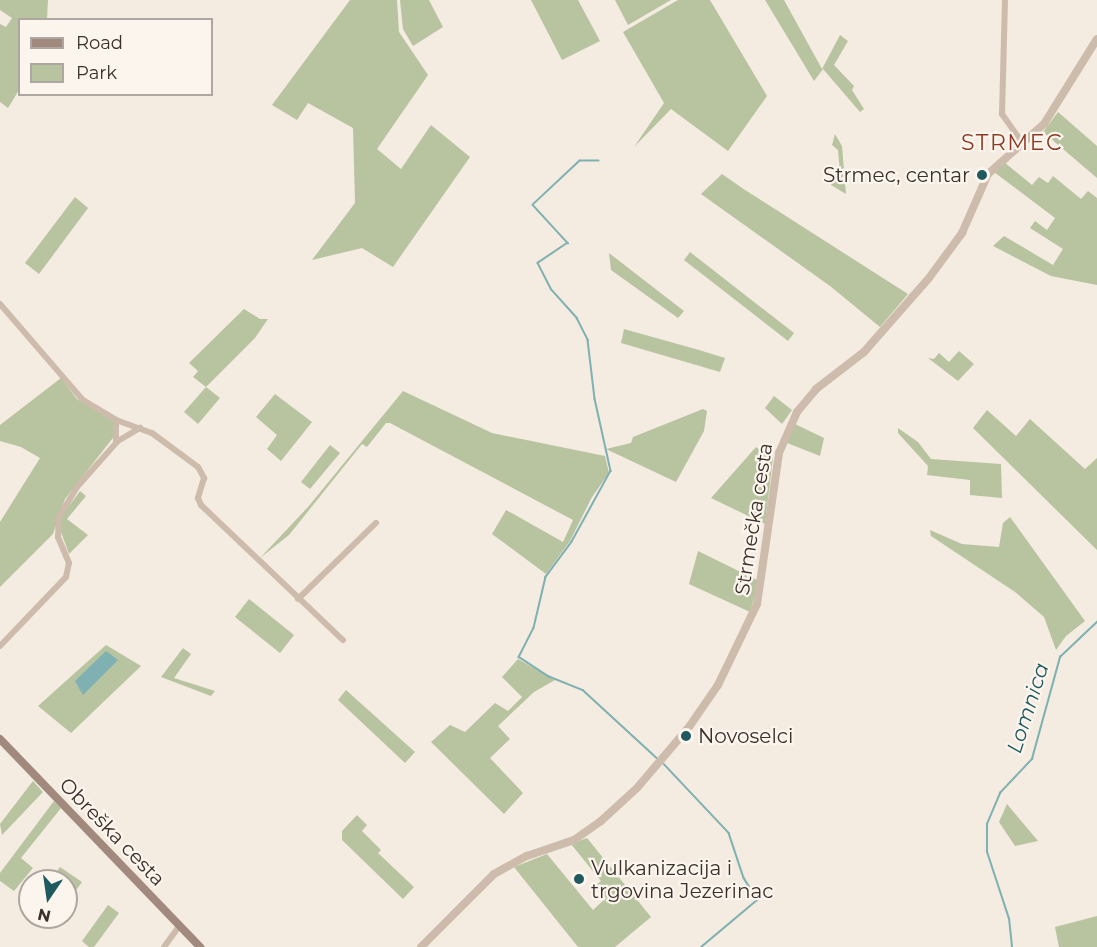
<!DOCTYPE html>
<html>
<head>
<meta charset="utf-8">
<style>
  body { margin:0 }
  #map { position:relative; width:1097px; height:947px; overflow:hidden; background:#f4ebe1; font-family:Montserrat,sans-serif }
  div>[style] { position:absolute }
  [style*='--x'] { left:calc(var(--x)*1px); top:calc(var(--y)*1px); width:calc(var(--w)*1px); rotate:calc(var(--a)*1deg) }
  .green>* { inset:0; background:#b8c4a0 }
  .water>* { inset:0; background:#7fb0b2 }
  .stream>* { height:1.5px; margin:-0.75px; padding:0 0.75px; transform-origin:0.75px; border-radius:0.75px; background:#7fb0b2 }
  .minor>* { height:6px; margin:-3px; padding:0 3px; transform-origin:3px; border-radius:3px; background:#cdbbac }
  .tertiary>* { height:8px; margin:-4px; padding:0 4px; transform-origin:4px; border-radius:4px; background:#cdbbac }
  .secondary>* { height:8px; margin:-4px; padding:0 4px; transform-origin:4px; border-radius:4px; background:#a18a7d }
  .dots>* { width:16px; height:16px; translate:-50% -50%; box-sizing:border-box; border:3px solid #fbf5ee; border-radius:50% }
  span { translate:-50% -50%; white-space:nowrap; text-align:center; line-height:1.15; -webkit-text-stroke:4.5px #fbf5ee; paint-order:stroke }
  .poi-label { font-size:20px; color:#3b302b }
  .right { translate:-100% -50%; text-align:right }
  .left { translate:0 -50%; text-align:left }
  .street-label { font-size:20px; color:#3b302b }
  .water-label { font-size:21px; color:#1f5a5e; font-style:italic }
  .quarter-label { font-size:22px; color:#8c3b22; letter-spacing:1.5px }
  .legend { position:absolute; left:18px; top:18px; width:195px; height:78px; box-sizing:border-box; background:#fbf5ee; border:2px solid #aea6a0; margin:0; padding:8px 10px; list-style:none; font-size:18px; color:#3b302b }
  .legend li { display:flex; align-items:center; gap:12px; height:30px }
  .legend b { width:30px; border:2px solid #aea6a0 }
  .north { position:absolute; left:18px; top:869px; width:60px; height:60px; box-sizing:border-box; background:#fbf5ee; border:2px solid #aea6a0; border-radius:50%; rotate:193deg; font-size:16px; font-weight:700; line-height:24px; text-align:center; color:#3b302b }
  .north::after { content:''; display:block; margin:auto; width:21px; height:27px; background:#1f5a5e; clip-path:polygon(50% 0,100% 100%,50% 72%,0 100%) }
</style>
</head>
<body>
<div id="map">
  <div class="green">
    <i style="clip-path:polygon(0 0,48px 0,47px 19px,20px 20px,19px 90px,8px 108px,0 102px,0 24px,6px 27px,12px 18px,0 10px)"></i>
    <i style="clip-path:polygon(350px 0,397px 0,399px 32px,428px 75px,377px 149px,401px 169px,431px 125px,470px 157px,393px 267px,362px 248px,312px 260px,355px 203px,353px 128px,308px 103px,297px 120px,272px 105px)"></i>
    <i style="clip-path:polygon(400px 0,429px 0,443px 27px,413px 46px,403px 29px)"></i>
    <i style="clip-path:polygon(531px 0,578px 0,600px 41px,562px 60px)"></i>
    <i style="clip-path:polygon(615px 0,671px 0,628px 25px)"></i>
    <i style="clip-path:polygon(678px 0,710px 0,767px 96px,728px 151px,671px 109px,634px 147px,664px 103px,623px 32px)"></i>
    <i style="clip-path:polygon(765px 0,784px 0,822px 69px,840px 35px,848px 41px,834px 65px,854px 86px,852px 90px,864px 109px,860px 112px,823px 69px,814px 81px)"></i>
    <i style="clip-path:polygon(1058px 112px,1097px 146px,1097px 178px,1043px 132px)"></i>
    <i style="clip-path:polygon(835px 134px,842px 146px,846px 194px,831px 185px,840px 172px,838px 150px,832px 145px)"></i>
    <i style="clip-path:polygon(1004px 162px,1032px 185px,1039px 177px,1048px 183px,1053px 176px,1081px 199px,1088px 191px,1097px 198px,1097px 285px,1051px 276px,993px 246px,1004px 236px,1053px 265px,1063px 249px,1030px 228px,1035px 221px,1047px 230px,1055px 218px,994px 172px)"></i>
    <i style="clip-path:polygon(722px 174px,745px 190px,908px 294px,880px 327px,830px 286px,701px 194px)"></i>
    <i style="clip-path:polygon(75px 197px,88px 208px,39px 274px,25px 263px)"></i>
    <i style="clip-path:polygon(690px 252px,794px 333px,788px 341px,684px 260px)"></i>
    <i style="clip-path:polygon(609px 253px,640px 277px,684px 311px,678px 318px,611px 270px)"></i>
    <i style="clip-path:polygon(244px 309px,260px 319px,268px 319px,255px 338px,206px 387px,220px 398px,198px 424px,184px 412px,206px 387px,193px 377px,198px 371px,189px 363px)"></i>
    <i style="clip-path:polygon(624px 329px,699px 350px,725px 358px,720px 372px,621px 343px)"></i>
    <i style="clip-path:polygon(959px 351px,974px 364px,958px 381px,928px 358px,934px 359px,939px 353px,949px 362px)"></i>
    <i style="clip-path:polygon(61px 378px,77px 399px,113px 421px,116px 434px,65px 499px,53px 534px,0 587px,0 522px,40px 458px,21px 447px,0 441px,0 425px)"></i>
    <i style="clip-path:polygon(403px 391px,492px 433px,605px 456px,609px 473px,592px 497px,570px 541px,546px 574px,492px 534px,506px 510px,563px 542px,573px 520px,390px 423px,386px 423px,367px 447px,362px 444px,289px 535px,260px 558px,308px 507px)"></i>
    <i style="clip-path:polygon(275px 394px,312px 422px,281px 461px,267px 449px,277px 435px,256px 417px)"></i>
    <i style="clip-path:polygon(774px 396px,792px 410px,782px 424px,765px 408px)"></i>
    <i style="clip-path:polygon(703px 409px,707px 411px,704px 431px,676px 482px,606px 449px,631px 443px,633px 437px)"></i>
    <i style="clip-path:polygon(987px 410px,1016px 436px,1030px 419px,1085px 469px,1097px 458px,1097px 550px,973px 428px)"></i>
    <i style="clip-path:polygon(795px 424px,824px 438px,820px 456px,787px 443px)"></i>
    <i style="clip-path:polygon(898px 428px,918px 442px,931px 459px,1001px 464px,1002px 498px,970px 495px,970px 480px,927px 475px,928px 466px,898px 433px)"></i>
    <i style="clip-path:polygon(330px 445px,340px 453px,310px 489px,301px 482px)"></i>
    <i style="clip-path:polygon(756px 447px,773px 458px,765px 524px,711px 498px)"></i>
    <i style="clip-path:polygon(80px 491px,86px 496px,67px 519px,88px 535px,69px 554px,61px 532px,61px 517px)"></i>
    <i style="clip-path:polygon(1010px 517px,1085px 621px,1066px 636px,1056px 650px,1044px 617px,1015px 592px,931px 536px,930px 530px,962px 544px,999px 547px,1003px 523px)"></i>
    <i style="clip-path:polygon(698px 551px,759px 581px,750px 612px,689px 584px)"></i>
    <i style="clip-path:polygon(249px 599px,294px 635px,280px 653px,235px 617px)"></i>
    <i style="clip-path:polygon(106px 645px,141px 666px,71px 733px,38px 706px)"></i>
    <i style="clip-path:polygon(183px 648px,191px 654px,174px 678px,215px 691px,211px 696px,161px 677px)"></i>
    <i style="clip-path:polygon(518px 659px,555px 680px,534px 692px,498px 726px,510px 739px,490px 758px,523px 793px,504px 814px,431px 742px,450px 725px,465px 732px,495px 703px,508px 711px,522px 697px,502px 677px)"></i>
    <i style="clip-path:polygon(346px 690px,415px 752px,405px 763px,338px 700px)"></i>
    <i style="clip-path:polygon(33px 781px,43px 792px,2px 835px,0 824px)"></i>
    <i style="clip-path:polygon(54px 801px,61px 808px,21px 858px,33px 868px,14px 891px,0 881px,0 873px)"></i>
    <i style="clip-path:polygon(1007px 804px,1038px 841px,1015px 846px,999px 822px)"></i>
    <i style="clip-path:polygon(357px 815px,367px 825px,362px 831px,381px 850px,378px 853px,414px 887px,403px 899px,342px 840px,342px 831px)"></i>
    <i style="clip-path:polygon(587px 838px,651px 917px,615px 947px,578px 947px,514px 867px,547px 854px,593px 910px,606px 898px,596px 885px,601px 881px,571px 844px)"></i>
    <i style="clip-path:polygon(60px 867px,82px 882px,66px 904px,66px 881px,50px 881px)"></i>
    <i style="clip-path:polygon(108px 905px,119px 913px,94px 947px,89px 947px,82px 941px)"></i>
    <i style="clip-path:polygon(1097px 916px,1097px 947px,1059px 947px,1055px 927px)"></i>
  </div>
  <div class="water">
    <i style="clip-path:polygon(106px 651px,118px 660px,83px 695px,75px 681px)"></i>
  </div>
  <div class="stream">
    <i style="--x:599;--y:161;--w:19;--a:180"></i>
    <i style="--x:580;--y:161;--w:64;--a:136.9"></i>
    <i style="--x:533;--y:205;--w:52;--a:47.4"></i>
    <i style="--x:568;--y:243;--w:36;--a:146"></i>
    <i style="--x:538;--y:263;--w:30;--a:63"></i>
    <i style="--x:552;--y:290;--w:38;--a:48"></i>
    <i style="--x:577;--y:318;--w:25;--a:63"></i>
    <i style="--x:588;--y:340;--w:59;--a:83.2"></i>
    <i style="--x:595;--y:399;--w:74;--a:77.5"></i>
    <i style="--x:611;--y:471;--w:81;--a:118.8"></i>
    <i style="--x:572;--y:542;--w:44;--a:126.6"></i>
    <i style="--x:546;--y:577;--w:52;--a:103.2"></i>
    <i style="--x:534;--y:628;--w:33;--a:117"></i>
    <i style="--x:519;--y:657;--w:35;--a:33"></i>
    <i style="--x:548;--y:676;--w:38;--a:22"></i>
    <i style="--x:583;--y:690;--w:100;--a:42.6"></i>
    <i style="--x:664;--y:764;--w:95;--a:46.7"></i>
    <i style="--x:729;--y:833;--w:47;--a:71.6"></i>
    <i style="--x:744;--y:878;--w:26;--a:58"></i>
    <i style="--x:758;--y:900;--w:73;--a:140"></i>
    <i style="--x:1012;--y:947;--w:28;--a:-96"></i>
    <i style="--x:1009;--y:919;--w:71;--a:-108.2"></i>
    <i style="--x:987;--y:852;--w:28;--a:-90"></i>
    <i style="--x:987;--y:824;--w:34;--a:-67"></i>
    <i style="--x:1000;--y:793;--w:47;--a:-46.7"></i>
    <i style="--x:1032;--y:759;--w:106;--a:-74.6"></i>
    <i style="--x:1060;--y:657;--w:51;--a:-43.4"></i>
  </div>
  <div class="minor">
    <i style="--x:1005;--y:0;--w:114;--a:91.5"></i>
    <i style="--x:1002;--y:114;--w:35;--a:55"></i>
    <i style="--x:0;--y:304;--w:127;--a:49.2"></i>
    <i style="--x:83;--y:400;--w:39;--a:31"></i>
    <i style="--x:116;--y:420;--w:38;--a:20"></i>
    <i style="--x:152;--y:433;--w:57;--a:36.5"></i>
    <i style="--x:198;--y:467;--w:13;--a:61"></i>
    <i style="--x:204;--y:478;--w:21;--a:107"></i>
    <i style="--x:198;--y:498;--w:8;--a:67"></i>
    <i style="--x:201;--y:505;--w:196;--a:43.6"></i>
    <i style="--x:118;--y:441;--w:26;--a:-31"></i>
    <i style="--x:298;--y:599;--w:109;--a:-44.3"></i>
    <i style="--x:0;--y:646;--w:95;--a:-46.3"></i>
    <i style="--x:66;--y:577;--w:14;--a:-78"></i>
    <i style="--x:69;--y:563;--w:28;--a:-113"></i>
    <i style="--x:58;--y:537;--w:20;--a:-87"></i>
    <i style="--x:59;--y:517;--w:35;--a:-59"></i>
    <i style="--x:77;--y:487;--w:59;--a:-48.4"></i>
    <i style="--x:116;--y:443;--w:23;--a:-90"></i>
    <i style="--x:164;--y:947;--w:26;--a:-54"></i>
  </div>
  <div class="tertiary">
    <i style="--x:421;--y:947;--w:103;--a:-45"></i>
    <i style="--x:494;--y:874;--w:38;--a:-29"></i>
    <i style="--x:527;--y:856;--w:50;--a:-18.8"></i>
    <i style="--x:574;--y:840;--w:33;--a:-35"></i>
    <i style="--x:601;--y:821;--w:49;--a:-42.5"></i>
    <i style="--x:637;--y:788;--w:80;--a:-49.6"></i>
    <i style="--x:689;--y:727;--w:51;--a:-55.4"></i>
    <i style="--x:718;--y:685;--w:90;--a:-64.3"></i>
    <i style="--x:757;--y:604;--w:153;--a:-81.7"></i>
    <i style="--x:779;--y:453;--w:45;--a:-66.3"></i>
    <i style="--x:797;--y:412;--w:30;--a:-50"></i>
    <i style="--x:816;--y:389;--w:61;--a:-37.6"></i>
    <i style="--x:864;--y:352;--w:98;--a:-48.7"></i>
    <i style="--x:929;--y:278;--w:56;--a:-53.7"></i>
    <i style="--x:962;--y:233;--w:64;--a:-66.2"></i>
    <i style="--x:988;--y:174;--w:75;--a:-41.8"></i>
    <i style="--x:1044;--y:124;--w:100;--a:-58.1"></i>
  </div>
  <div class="secondary">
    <i style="--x:0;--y:739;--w:289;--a:46.1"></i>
  </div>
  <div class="dots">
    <i style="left:982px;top:175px;background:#1f5a5e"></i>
    <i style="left:686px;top:736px;background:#1f5a5e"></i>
    <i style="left:579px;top:879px;background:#1f5a5e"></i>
  </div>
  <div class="poi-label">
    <span class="right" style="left:970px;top:175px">Strmec, centar</span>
    <span class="left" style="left:698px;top:736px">Novoselci</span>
    <span class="left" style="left:591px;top:880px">Vulkanizacija i<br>trgovina Jezerinac</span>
  </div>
  <div class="street-label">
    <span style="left:754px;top:519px;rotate:-81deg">Strmečka cesta</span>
    <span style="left:112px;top:832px;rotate:46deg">Obreška cesta</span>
  </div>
  <div class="water-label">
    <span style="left:1028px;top:708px;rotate:-72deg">Lomnica</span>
  </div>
  <div class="quarter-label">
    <span style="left:1012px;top:143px">STRMEC</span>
  </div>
  <ul class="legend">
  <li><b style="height:8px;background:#a18a7d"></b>Road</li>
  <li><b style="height:16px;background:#b8c4a0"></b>Park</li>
  </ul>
  <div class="north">N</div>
</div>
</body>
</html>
